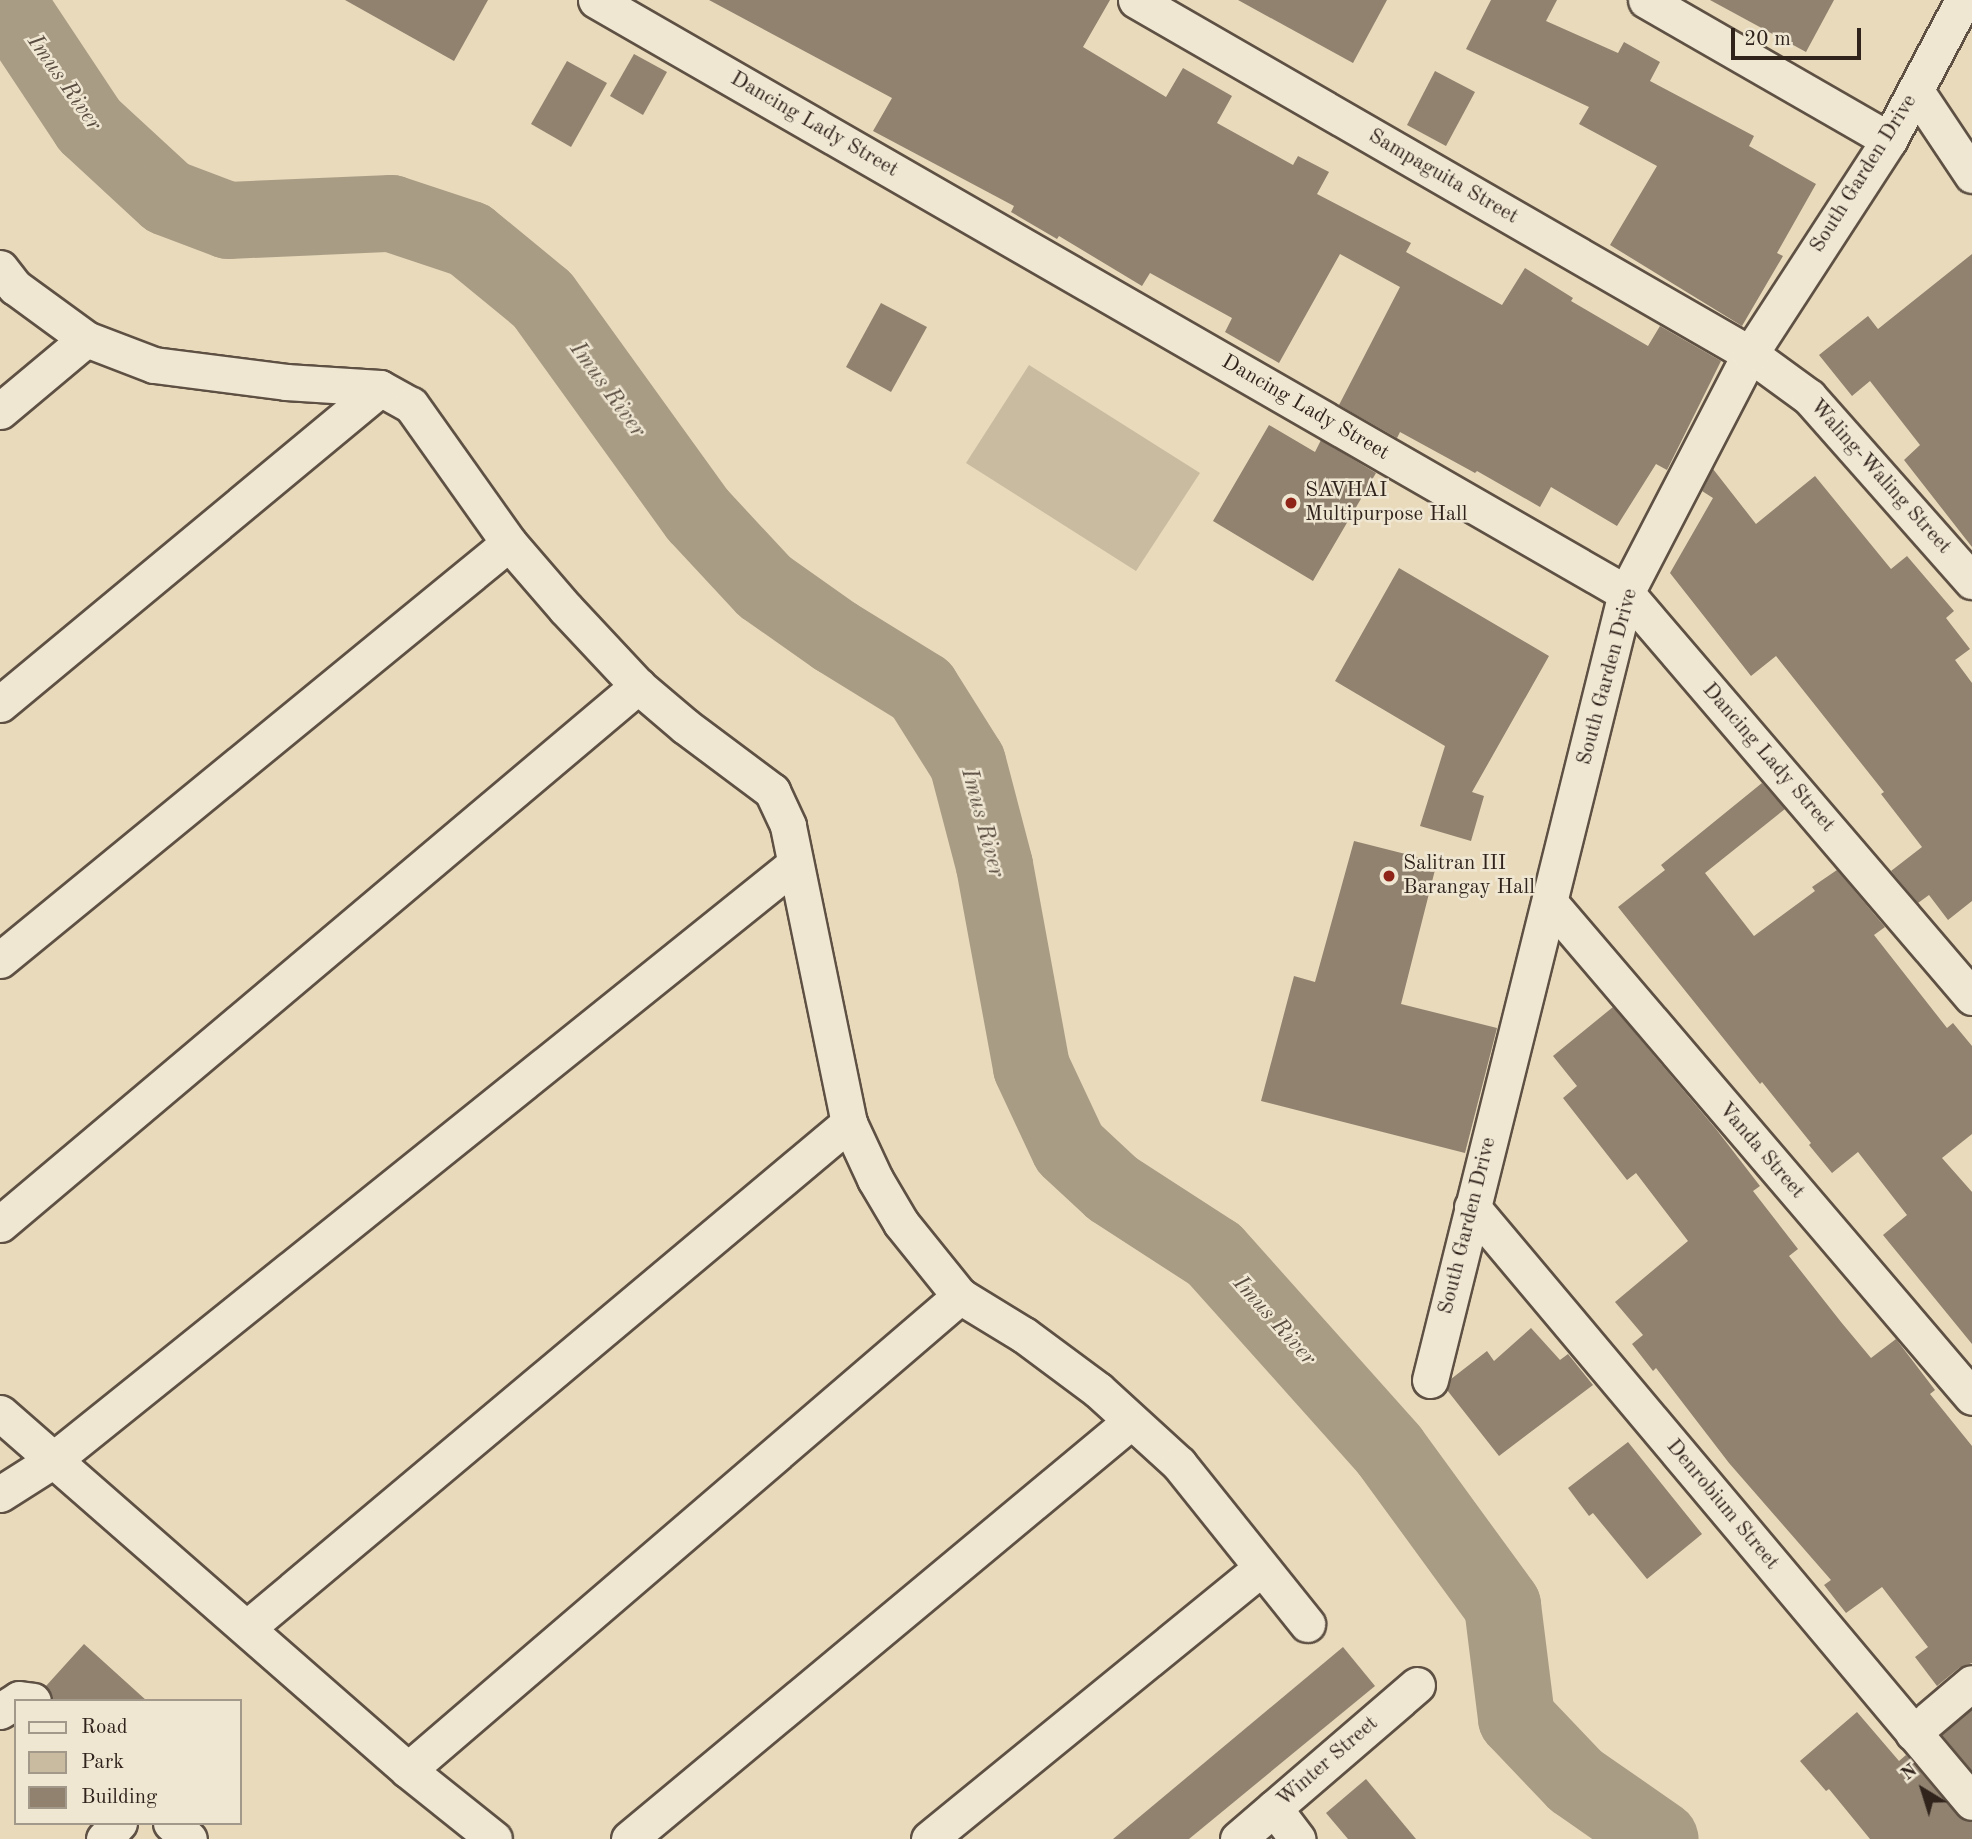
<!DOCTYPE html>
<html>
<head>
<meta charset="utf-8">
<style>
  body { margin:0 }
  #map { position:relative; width:1972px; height:1839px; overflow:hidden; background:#e8dabb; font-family:"Old Standard TT",serif }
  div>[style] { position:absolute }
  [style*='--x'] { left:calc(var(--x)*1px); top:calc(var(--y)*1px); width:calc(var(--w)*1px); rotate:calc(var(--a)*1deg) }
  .green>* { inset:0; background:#c9bba0 }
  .river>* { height:77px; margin:-38.5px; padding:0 38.5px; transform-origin:38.5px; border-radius:38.5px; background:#a99c85 }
  .building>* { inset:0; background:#90826f }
  .roads { filter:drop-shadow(2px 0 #5e5144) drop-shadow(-2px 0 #5e5144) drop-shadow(0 2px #5e5144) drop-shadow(0 -2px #5e5144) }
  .minor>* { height:35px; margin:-17.5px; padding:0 17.5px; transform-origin:17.5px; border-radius:17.5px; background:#f0e7d3 }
  .dots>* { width:19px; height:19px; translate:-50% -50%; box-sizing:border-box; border:4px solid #f0e7d3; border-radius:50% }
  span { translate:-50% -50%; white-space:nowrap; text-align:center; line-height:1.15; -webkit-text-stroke:5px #f0e7d3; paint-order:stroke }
  .street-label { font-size:21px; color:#30231c }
  .poi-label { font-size:21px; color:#30231c }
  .left { translate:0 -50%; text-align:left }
  .water-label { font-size:23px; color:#5a4d41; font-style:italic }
  .legend { position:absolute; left:14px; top:1699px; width:228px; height:126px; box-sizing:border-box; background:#f0e7d3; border:2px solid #a3998a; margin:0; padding:9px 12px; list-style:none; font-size:21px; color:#30231c }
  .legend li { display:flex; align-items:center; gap:14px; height:35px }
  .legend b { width:35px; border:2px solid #a3998a }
  .north { position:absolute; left:1888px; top:1755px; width:70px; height:70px; -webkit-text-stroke:5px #f0e7d3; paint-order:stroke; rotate:322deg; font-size:19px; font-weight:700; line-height:28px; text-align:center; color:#30231c }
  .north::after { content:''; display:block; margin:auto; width:24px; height:32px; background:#30231c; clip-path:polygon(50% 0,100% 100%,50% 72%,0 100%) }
  .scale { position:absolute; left:1731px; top:28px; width:130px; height:32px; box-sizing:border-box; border:4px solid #30231c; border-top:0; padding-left:9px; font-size:21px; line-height:24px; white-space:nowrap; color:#30231c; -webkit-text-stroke:5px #f0e7d3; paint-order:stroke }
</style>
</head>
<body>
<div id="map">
  <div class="green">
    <i style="clip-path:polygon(1029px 365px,1200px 473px,1136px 571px,966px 463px)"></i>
  </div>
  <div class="river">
    <i style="--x:6;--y:0;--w:150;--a:56.4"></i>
    <i style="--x:89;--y:125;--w:106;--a:42.7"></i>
    <i style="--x:167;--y:197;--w:65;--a:20.7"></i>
    <i style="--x:228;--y:220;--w:163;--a:-2.5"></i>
    <i style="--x:391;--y:213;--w:82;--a:18.4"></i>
    <i style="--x:469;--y:239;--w:94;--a:39.4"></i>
    <i style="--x:542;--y:299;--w:266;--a:54.2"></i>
    <i style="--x:698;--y:515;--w:97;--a:47.1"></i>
    <i style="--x:764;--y:586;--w:87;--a:35.2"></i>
    <i style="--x:835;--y:636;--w:101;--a:31.6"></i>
    <i style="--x:921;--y:689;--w:86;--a:57.8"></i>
    <i style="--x:967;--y:762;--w:106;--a:75.3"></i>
    <i style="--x:994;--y:865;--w:205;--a:79.6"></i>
    <i style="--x:1031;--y:1067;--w:89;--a:64.9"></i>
    <i style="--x:1069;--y:1148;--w:59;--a:42.9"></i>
    <i style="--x:1112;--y:1188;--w:121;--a:32.9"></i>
    <i style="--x:1214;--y:1254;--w:263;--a:48.2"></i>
    <i style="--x:1389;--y:1450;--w:192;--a:53.9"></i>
    <i style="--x:1502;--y:1605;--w:114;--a:82.9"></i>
    <i style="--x:1516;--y:1718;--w:86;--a:46.4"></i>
    <i style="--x:1575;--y:1780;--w:103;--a:34.8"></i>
  </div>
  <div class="building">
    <i style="clip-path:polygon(345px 0,488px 0,454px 61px)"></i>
    <i style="clip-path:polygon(709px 0,1110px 0,1083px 47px,1166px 97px,1183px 68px,1232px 96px,1217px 123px,1293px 165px,1298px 156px,1329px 172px,1317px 194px,1411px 243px,1406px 252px,1502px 305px,1525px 268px,1573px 298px,1571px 301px,1648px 346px,1660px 326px,1721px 361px,1667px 470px,1656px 464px,1617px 526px,1551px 487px,1540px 507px,1477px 471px,1475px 473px,1400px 432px,1397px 438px,1339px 405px,1400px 287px,1340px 254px,1279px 363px,1225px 332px,1232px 318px,1150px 273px,1142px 286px,1059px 236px,1057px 239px,1011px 212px,1014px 206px,873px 131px,892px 98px)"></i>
    <i style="clip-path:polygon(1238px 0,1387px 0,1353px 63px)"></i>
    <i style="clip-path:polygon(1491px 0,1557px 0,1546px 21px,1618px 53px,1624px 42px,1660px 62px,1650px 81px,1754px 136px,1749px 146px,1816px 184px,1777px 253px,1783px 256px,1742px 326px,1610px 245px,1657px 166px,1579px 124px,1589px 107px,1466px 49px)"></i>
    <i style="clip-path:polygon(1710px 0,1834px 0,1806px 52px)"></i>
    <i style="clip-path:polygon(634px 54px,667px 72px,643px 115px,610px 96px)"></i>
    <i style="clip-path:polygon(567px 61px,607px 83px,571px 147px,531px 124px)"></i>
    <i style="clip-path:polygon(1435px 71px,1475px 92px,1446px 146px,1407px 125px)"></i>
    <i style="clip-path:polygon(1972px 254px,1972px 547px,1904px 460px,1920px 445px,1870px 381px,1852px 396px,1819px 355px,1868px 316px,1878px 329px)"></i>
    <i style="clip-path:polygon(881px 303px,927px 327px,891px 392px,846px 367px)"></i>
    <i style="clip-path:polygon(1269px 425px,1315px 452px,1321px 440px,1376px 473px,1313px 581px,1213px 521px)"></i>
    <i style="clip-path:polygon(1713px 469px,1756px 524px,1815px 476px,1891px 569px,1907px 556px,1954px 611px,1946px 618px,1970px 649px,1955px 660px,1972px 683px,1972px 901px,1948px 920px,1929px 895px,1918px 903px,1891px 871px,1922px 847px,1881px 794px,1884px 792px,1776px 656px,1751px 676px,1670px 573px,1713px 498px,1702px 491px)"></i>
    <i style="clip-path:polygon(1399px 568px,1549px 656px,1472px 792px,1484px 796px,1471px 841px,1420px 826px,1445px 746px,1335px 681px)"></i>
    <i style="clip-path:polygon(1762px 783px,1785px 809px,1705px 873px,1754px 936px,1815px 891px,1812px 887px,1837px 870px,1885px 927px,1874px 935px,1947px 1028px,1953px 1023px,1972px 1046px,1972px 1134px,1942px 1158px,1972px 1192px,1972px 1344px,1883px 1235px,1907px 1215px,1858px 1152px,1832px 1173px,1809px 1145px,1811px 1143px,1762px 1082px,1760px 1084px,1618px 907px,1665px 870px,1661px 865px)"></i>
    <i style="clip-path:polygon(1354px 841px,1437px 862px,1401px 1004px,1497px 1028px,1465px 1153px,1261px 1101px,1294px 976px,1315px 982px)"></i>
    <i style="clip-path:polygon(1613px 1007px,1716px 1129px,1760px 1186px,1753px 1191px,1798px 1249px,1789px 1256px,1841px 1322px,1871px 1358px,1896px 1339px,1935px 1390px,1930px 1394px,1972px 1446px,1972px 1663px,1959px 1668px,1937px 1686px,1915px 1657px,1928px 1647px,1882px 1587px,1846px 1613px,1824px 1585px,1831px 1580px,1729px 1463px,1656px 1368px,1653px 1371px,1632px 1344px,1643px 1335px,1615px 1302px,1688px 1241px,1636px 1173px,1627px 1180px,1563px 1098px,1577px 1086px,1553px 1056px)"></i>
    <i style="clip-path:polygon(1531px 1328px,1560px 1360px,1568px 1354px,1593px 1385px,1499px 1456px,1447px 1390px,1451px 1379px,1487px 1351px,1494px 1361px)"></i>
    <i style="clip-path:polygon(1628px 1442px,1702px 1534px,1647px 1579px,1593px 1513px,1589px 1516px,1568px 1488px)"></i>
    <i style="clip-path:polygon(84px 1644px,147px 1701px,53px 1701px,46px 1686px)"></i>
    <i style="clip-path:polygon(1343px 1647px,1375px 1686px,1189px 1839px,1113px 1839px)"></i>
    <i style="clip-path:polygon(1972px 1709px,1972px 1771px,1942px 1735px)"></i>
    <i style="clip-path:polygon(1857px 1712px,1899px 1761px,1906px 1755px,1957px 1815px,1972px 1822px,1972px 1839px,1870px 1839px,1829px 1789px,1826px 1791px,1800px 1761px)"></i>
    <i style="clip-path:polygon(1366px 1779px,1416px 1839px,1348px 1839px,1326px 1813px)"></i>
  </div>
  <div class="roads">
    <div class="minor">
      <i style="--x:596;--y:0;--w:1189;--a:29.93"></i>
      <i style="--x:1626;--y:593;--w:532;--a:49.42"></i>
      <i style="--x:1136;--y:0;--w:709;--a:29.97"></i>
      <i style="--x:1750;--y:354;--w:73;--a:36.1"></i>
      <i style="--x:1809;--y:397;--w:246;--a:48.5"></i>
      <i style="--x:1646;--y:0;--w:280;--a:29.9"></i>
      <i style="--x:1916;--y:91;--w:101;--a:56.3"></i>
      <i style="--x:0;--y:268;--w:24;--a:52"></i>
      <i style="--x:15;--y:287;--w:88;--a:36.2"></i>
      <i style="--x:86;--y:339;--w:73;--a:20.9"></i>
      <i style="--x:154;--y:365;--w:133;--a:7.3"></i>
      <i style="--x:286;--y:382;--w:94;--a:3.7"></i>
      <i style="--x:380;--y:388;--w:35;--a:29"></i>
      <i style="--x:411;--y:405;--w:169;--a:54.6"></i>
      <i style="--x:509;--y:543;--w:87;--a:49.2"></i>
      <i style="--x:566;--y:609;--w:105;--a:46.9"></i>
      <i style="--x:638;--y:686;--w:62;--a:40.4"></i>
      <i style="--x:685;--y:726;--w:109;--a:36.8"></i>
      <i style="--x:772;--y:791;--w:38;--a:65"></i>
      <i style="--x:788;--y:826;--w:303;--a:78.4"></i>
      <i style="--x:849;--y:1123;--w:62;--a:65.1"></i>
      <i style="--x:875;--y:1179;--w:51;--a:59.4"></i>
      <i style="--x:901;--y:1223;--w:94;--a:51.1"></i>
      <i style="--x:960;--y:1296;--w:75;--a:31.4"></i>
      <i style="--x:1024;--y:1335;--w:92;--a:36.6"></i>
      <i style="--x:1098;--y:1390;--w:110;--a:42.4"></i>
      <i style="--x:1179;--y:1464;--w:205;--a:51.3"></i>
      <i style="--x:0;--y:411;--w:112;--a:-39.9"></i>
      <i style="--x:0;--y:704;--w:494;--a:-39.7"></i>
      <i style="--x:1551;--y:904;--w:648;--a:49.5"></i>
      <i style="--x:0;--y:960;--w:658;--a:-39.33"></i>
      <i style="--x:1472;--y:1207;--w:777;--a:49.96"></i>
      <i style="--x:0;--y:1224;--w:835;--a:-40.14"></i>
      <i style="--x:1430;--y:1380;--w:811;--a:-76.02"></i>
      <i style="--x:1626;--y:593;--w:269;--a:-62.6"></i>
      <i style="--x:1750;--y:354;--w:255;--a:-57"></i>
      <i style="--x:1889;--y:140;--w:158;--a:-62.1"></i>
      <i style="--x:0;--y:1413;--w:542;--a:41.19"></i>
      <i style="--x:408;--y:1770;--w:110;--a:38.7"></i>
      <i style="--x:0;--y:1494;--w:62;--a:-32.4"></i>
      <i style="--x:52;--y:1461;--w:953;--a:-38.78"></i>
      <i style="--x:247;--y:1628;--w:786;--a:-39.99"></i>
      <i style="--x:0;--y:1711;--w:22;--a:-32"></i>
      <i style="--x:19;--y:1699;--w:14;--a:8"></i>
      <i style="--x:1913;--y:1733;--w:77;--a:-40.3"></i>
      <i style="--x:408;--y:1770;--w:728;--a:-40.65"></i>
      <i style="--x:1274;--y:1808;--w:39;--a:53"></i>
      <i style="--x:171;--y:1823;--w:24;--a:42"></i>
      <i style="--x:104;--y:1839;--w:22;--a:-47"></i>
      <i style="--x:629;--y:1839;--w:653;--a:-39.78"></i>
      <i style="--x:929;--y:1839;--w:429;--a:-39.2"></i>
      <i style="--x:1238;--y:1839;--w:236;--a:-40.7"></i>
    </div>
  </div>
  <div class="dots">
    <i style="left:1291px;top:503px;background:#8f2418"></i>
    <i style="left:1389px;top:876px;background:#8f2418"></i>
  </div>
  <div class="street-label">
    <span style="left:814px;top:125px;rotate:30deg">Dancing Lady Street</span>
    <span style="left:1864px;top:174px;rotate:-58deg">South Garden Drive</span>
    <span style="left:1443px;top:177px;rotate:30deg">Sampaguita Street</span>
    <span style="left:1305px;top:408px;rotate:30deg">Dancing Lady Street</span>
    <span style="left:1880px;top:477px;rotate:48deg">Waling-Waling Street</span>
    <span style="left:1608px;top:677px;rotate:-75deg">South Garden Drive</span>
    <span style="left:1768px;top:758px;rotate:49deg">Dancing Lady Street</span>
    <span style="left:1761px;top:1151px;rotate:49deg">Vanda Street</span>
    <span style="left:1468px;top:1226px;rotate:-76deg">South Garden Drive</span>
    <span style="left:1722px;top:1505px;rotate:50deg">Denrobium Street</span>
    <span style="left:1328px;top:1762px;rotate:-41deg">Winter Street</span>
  </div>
  <div class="poi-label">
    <span class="left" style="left:1305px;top:503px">SAVHAI<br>Multipurpose Hall</span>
    <span class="left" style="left:1403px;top:876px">Salitran III<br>Barangay Hall</span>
  </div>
  <div class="water-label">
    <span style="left:64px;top:83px;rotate:55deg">Imus River</span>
    <span style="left:607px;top:390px;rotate:54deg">Imus River</span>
    <span style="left:982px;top:823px;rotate:75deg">Imus River</span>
    <span style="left:1274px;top:1321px;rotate:48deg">Imus River</span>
  </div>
  <ul class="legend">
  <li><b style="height:9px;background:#f0e7d3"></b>Road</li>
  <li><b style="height:19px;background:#c9bba0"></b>Park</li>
  <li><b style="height:19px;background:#90826f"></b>Building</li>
  </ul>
  <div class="north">N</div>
  <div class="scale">20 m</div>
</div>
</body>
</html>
